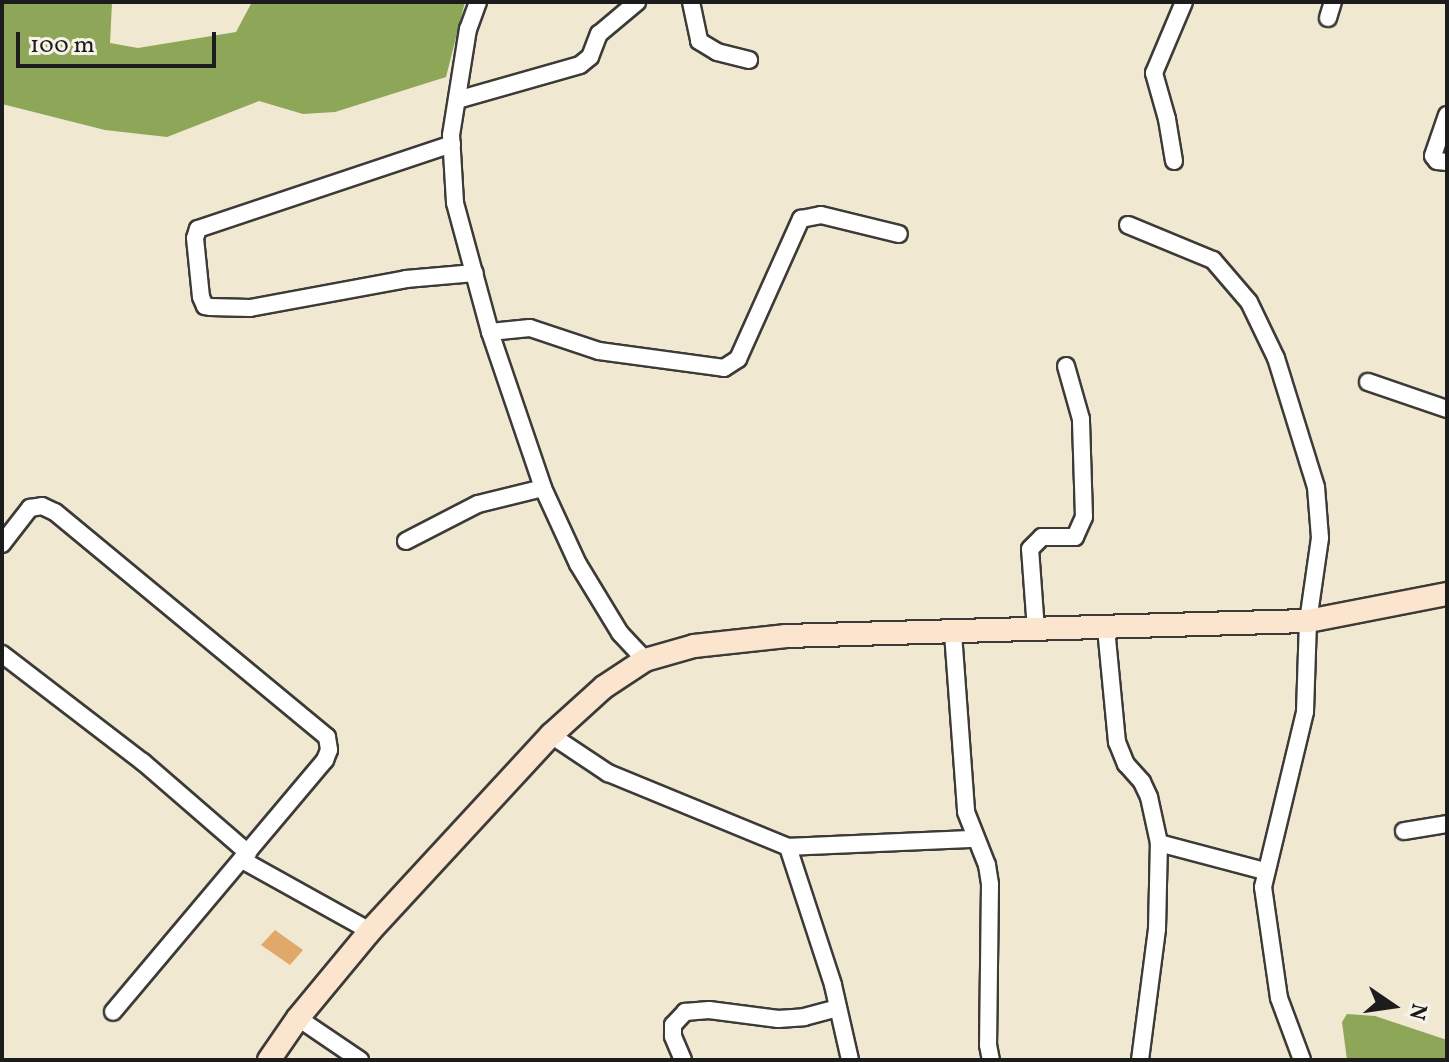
<!DOCTYPE html>
<html>
<head>
<meta charset="utf-8">
<style>
  body { margin:0 }
  #map { position:relative; width:1449px; height:1062px; overflow:hidden; background:#f1e8d1; font-family:Vollkorn,serif }
  div>[style] { position:absolute }
  [style*='--x'] { left:calc(var(--x)*1px); top:calc(var(--y)*1px); width:calc(var(--w)*1px); rotate:calc(var(--a)*1deg) }
  .forest>* { inset:0; background:#8da658 }
  .building>* { inset:0; background:#e0a969 }
  .roads { filter:drop-shadow(2px 0 #3c3b37) drop-shadow(-2px 0 #3c3b37) drop-shadow(0 2px #3c3b37) drop-shadow(0 -2px #3c3b37) }
  .minor>* { height:16px; margin:-8px; padding:0 8px; transform-origin:8px; border-radius:8px; background:#fff }
  .secondary>* { height:22px; margin:-11px; padding:0 11px; transform-origin:11px; border-radius:11px; background:#fbe5cf }
  span { translate:-50% -50%; white-space:nowrap; text-align:center; line-height:1.15; -webkit-text-stroke:8px #f7f3e8; paint-order:stroke }
  .frame { position:absolute; inset:0; border:4px solid #1c1c1c; pointer-events:none }
  .north { position:absolute; left:1353px; top:966px; width:80px; height:80px; -webkit-text-stroke:6px #f7f3e8; paint-order:stroke; rotate:103deg; font-size:22px; font-weight:700; line-height:32px; text-align:center; color:#1c1c1c }
  .north::after { content:''; display:block; margin:auto; width:28px; height:36px; background:#1c1c1c; clip-path:polygon(50% 0,100% 100%,50% 72%,0 100%) }
  .scale { position:absolute; left:16px; top:32px; width:200px; height:36px; box-sizing:border-box; border:4px solid #1c1c1c; border-top:0; padding-left:10px; font-size:24px; line-height:28px; white-space:nowrap; color:#1c1c1c; -webkit-text-stroke:6px #f7f3e8; paint-order:stroke }
</style>
</head>
<body>
<div id="map">
  <div class="forest">
    <i style="clip-path:polygon(2px 2px,112px 2px,110px 43px,138px 48px,236px 32px,252px 2px,465px 2px,446px 77px,335px 112px,303px 114px,259px 101px,167px 137px,105px 130px,2px 104px)"></i>
    <i style="clip-path:polygon(1347px 1014px,1375px 1016px,1447px 1040px,1447px 1060px,1347px 1060px,1342px 1022px)"></i>
  </div>
  <div class="building">
    <i style="clip-path:polygon(275px 930px,303px 950px,290px 965px,261px 945px)"></i>
  </div>
  <div class="roads">
    <div class="minor">
      <i style="--x:478;--y:2;--w:29;--a:110"></i>
      <i style="--x:468;--y:29;--w:107;--a:99.1"></i>
      <i style="--x:451;--y:135;--w:68;--a:86.6"></i>
      <i style="--x:455;--y:203;--w:134;--a:74.8"></i>
      <i style="--x:490;--y:332;--w:165;--a:71.2"></i>
      <i style="--x:543;--y:488;--w:84;--a:65.3"></i>
      <i style="--x:578;--y:564;--w:81;--a:58.7"></i>
      <i style="--x:620;--y:633;--w:37;--a:47"></i>
      <i style="--x:691;--y:2;--w:40;--a:78"></i>
      <i style="--x:699;--y:41;--w:21;--a:31"></i>
      <i style="--x:717;--y:52;--w:33;--a:14"></i>
      <i style="--x:1328;--y:18;--w:17;--a:-73"></i>
      <i style="--x:457;--y:100;--w:128;--a:-15.9"></i>
      <i style="--x:580;--y:65;--w:13;--a:-39"></i>
      <i style="--x:590;--y:57;--w:25;--a:-69"></i>
      <i style="--x:599;--y:34;--w:50;--a:-40.1"></i>
      <i style="--x:1447;--y:115;--w:43;--a:108.9"></i>
      <i style="--x:1433;--y:156;--w:6;--a:51"></i>
      <i style="--x:1437;--y:161;--w:10;--a:6"></i>
      <i style="--x:452;--y:144;--w:268;--a:161.5"></i>
      <i style="--x:198;--y:229;--w:9;--a:108"></i>
      <i style="--x:195;--y:238;--w:59;--a:84.2"></i>
      <i style="--x:201;--y:297;--w:10;--a:66"></i>
      <i style="--x:205;--y:306;--w:5;--a:11"></i>
      <i style="--x:210;--y:307;--w:40;--a:1.4"></i>
      <i style="--x:250;--y:308;--w:159;--a:-10.5"></i>
      <i style="--x:406;--y:279;--w:69;--a:-5"></i>
      <i style="--x:1174;--y:161;--w:43;--a:-99.5"></i>
      <i style="--x:1167;--y:119;--w:48;--a:-105.8"></i>
      <i style="--x:1154;--y:73;--w:77;--a:-67.1"></i>
      <i style="--x:1128;--y:225;--w:92;--a:22.4"></i>
      <i style="--x:1213;--y:260;--w:55;--a:49.4"></i>
      <i style="--x:1249;--y:302;--w:62;--a:64.3"></i>
      <i style="--x:1276;--y:358;--w:135;--a:72.8"></i>
      <i style="--x:1316;--y:487;--w:51;--a:85.5"></i>
      <i style="--x:1320;--y:538;--w:84;--a:98.2"></i>
      <i style="--x:1308;--y:621;--w:91;--a:91.9"></i>
      <i style="--x:1305;--y:712;--w:180;--a:103.5"></i>
      <i style="--x:1263;--y:887;--w:112;--a:81.8"></i>
      <i style="--x:1279;--y:998;--w:66;--a:69.6"></i>
      <i style="--x:490;--y:332;--w:40;--a:-5.7"></i>
      <i style="--x:530;--y:328;--w:73;--a:18.4"></i>
      <i style="--x:599;--y:351;--w:126;--a:7.7"></i>
      <i style="--x:724;--y:368;--w:17;--a:-33"></i>
      <i style="--x:738;--y:359;--w:154;--a:-65.8"></i>
      <i style="--x:801;--y:219;--w:20;--a:-11"></i>
      <i style="--x:821;--y:215;--w:80;--a:13.7"></i>
      <i style="--x:1368;--y:382;--w:83;--a:18.9"></i>
      <i style="--x:406;--y:541;--w:81;--a:-27.2"></i>
      <i style="--x:478;--y:504;--w:67;--a:-13.8"></i>
      <i style="--x:2;--y:544;--w:46;--a:-52.1"></i>
      <i style="--x:30;--y:508;--w:12;--a:-9"></i>
      <i style="--x:42;--y:506;--w:14;--a:25"></i>
      <i style="--x:55;--y:512;--w:353;--a:39.6"></i>
      <i style="--x:327;--y:737;--w:13;--a:81"></i>
      <i style="--x:329;--y:750;--w:11;--a:112"></i>
      <i style="--x:325;--y:760;--w:329;--a:130.1"></i>
      <i style="--x:1106;--y:628;--w:115;--a:84.5"></i>
      <i style="--x:1117;--y:742;--w:24;--a:68"></i>
      <i style="--x:1126;--y:764;--w:24;--a:48"></i>
      <i style="--x:1142;--y:782;--w:17;--a:65"></i>
      <i style="--x:1149;--y:797;--w:47;--a:77.7"></i>
      <i style="--x:1159;--y:843;--w:110;--a:14.8"></i>
      <i style="--x:1036;--y:630;--w:81;--a:-94.2"></i>
      <i style="--x:1030;--y:549;--w:17;--a:-45"></i>
      <i style="--x:1042;--y:537;--w:33;--a:0"></i>
      <i style="--x:1075;--y:537;--w:22;--a:-66"></i>
      <i style="--x:1084;--y:517;--w:98;--a:-91.8"></i>
      <i style="--x:1081;--y:419;--w:55;--a:-105.8"></i>
      <i style="--x:953;--y:633;--w:179;--a:85.8"></i>
      <i style="--x:966;--y:812;--w:57;--a:68.4"></i>
      <i style="--x:987;--y:865;--w:19;--a:81"></i>
      <i style="--x:990;--y:884;--w:161;--a:90.7"></i>
      <i style="--x:988;--y:1045;--w:15;--a:79"></i>
      <i style="--x:2;--y:654;--w:178;--a:37.5"></i>
      <i style="--x:143;--y:762;--w:139;--a:40.9"></i>
      <i style="--x:551;--y:735;--w:69;--a:33.7"></i>
      <i style="--x:608;--y:773;--w:195;--a:22.3"></i>
      <i style="--x:788;--y:847;--w:186;--a:-2.5"></i>
      <i style="--x:1404;--y:831;--w:44;--a:-9.2"></i>
      <i style="--x:788;--y:847;--w:145;--a:71.9"></i>
      <i style="--x:833;--y:985;--w:77;--a:77.2"></i>
      <i style="--x:242;--y:860;--w:146;--a:29"></i>
      <i style="--x:298;--y:1018;--w:75;--a:34.1"></i>
      <i style="--x:683;--y:1060;--w:26;--a:-113"></i>
      <i style="--x:673;--y:1036;--w:11;--a:-90"></i>
      <i style="--x:673;--y:1025;--w:18;--a:-47"></i>
      <i style="--x:685;--y:1012;--w:24;--a:-5"></i>
      <i style="--x:709;--y:1010;--w:70;--a:7.4"></i>
      <i style="--x:778;--y:1019;--w:26;--a:-4"></i>
      <i style="--x:804;--y:1017;--w:35;--a:-15"></i>
      <i style="--x:1140;--y:1060;--w:132;--a:-82.6"></i>
      <i style="--x:1157;--y:929;--w:86;--a:-88.7"></i>
    </div>
    <div class="secondary">
      <i style="--x:269;--y:1060;--w:51;--a:-55.4"></i>
      <i style="--x:298;--y:1018;--w:113;--a:-50.4"></i>
      <i style="--x:370;--y:931;--w:267;--a:-47.3"></i>
      <i style="--x:551;--y:735;--w:72;--a:-42.2"></i>
      <i style="--x:604;--y:687;--w:49;--a:-33.4"></i>
      <i style="--x:645;--y:660;--w:51;--a:-15.9"></i>
      <i style="--x:694;--y:646;--w:93;--a:-6.2"></i>
      <i style="--x:786;--y:636;--w:522;--a:-1.65"></i>
      <i style="--x:1308;--y:621;--w:142;--a:-11"></i>
    </div>
  </div>
  <div class="frame"></div>
  <div class="north">N</div>
  <div class="scale">100 m</div>
</div>
</body>
</html>
